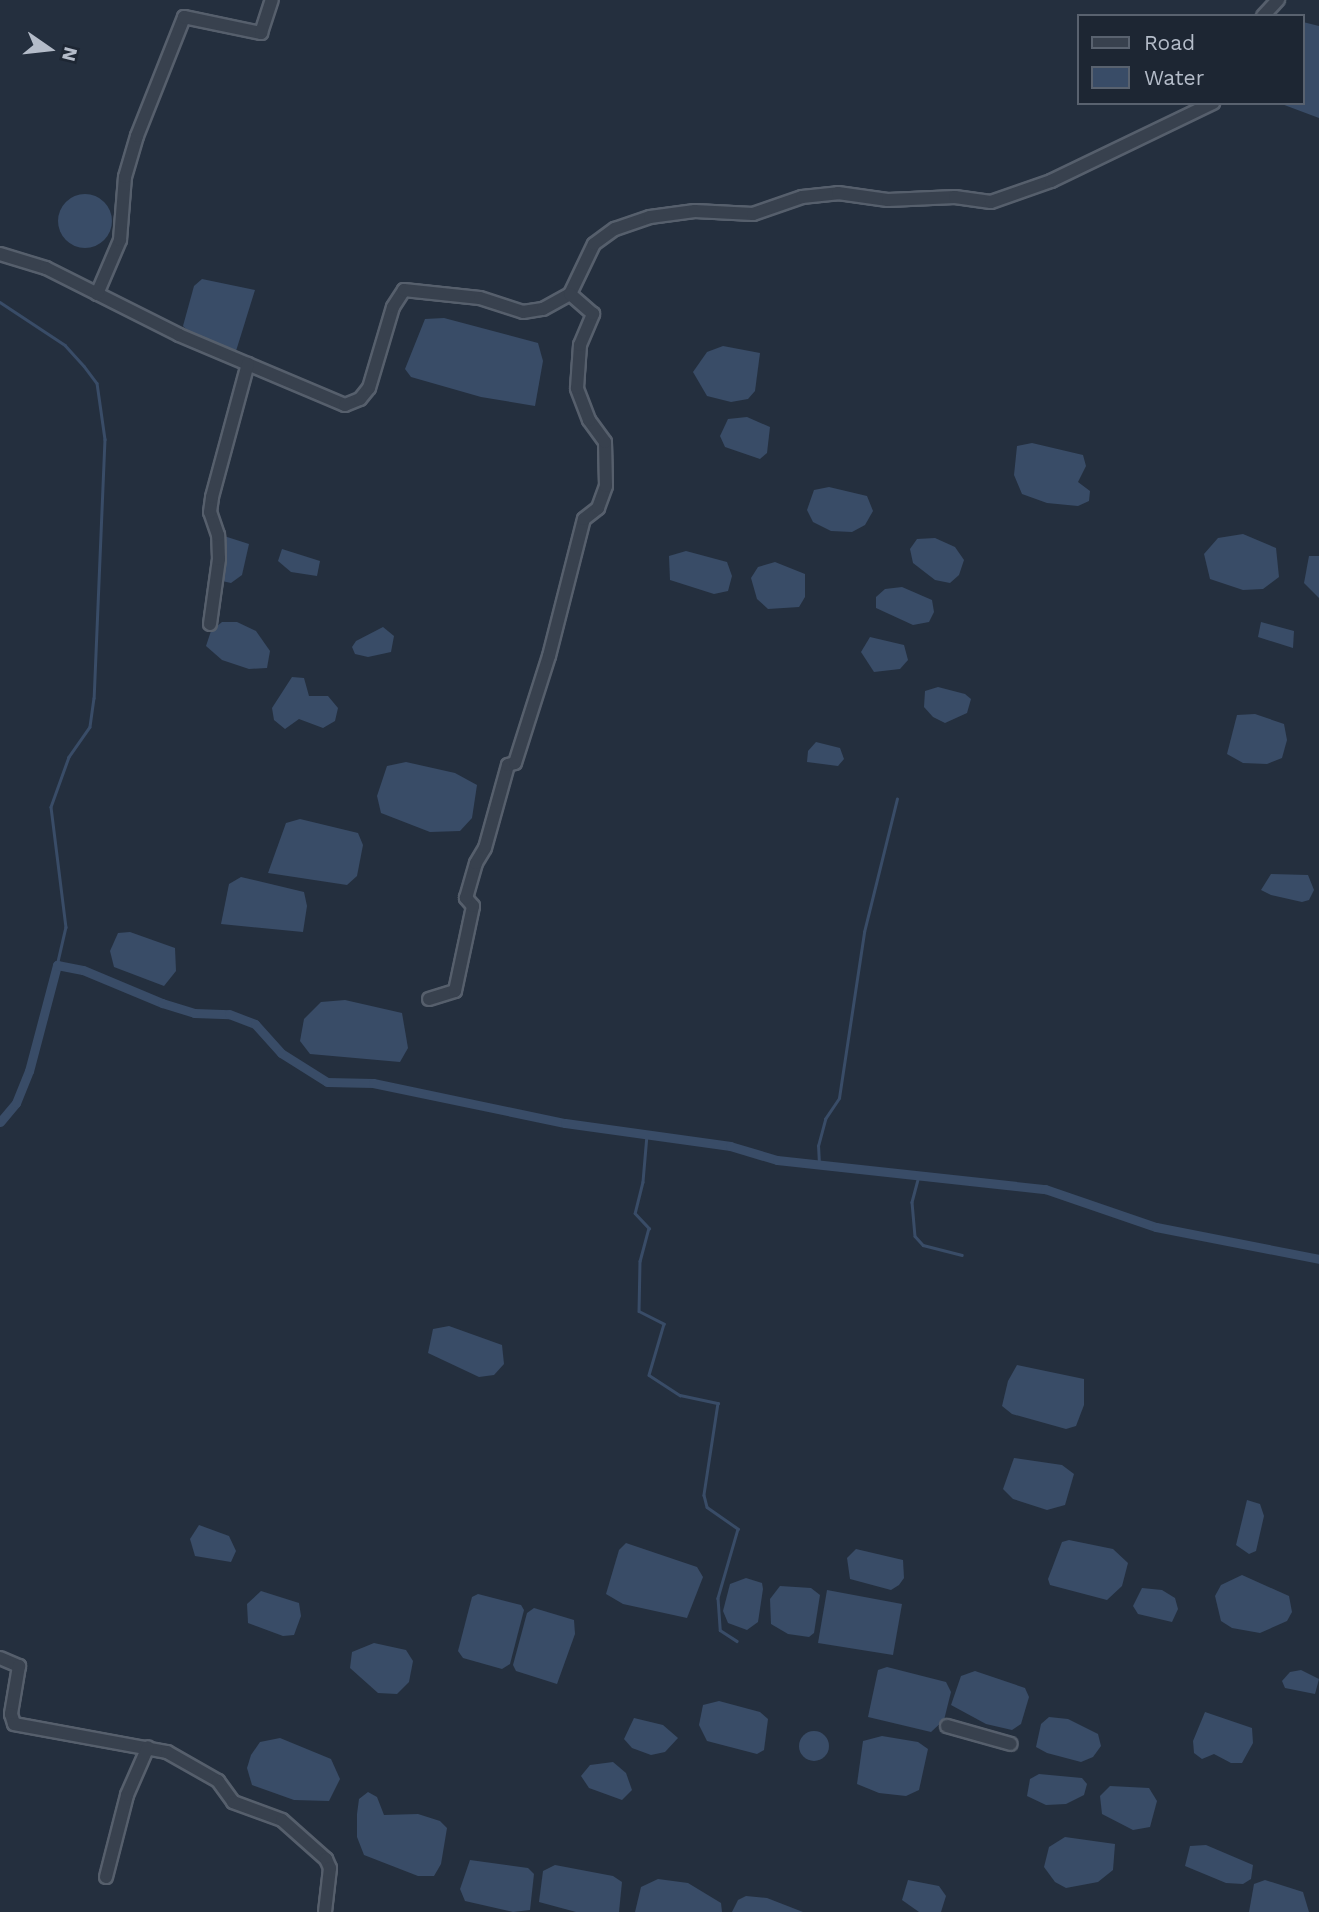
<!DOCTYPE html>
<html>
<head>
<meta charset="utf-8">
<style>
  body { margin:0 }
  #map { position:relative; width:1319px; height:1912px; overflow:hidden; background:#242f3e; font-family:"Work Sans",sans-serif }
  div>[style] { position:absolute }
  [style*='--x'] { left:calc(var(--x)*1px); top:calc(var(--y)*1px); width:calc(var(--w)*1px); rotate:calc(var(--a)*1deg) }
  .water>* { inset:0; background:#394c67 }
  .round { border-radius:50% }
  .stream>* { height:2.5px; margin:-1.25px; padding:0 1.25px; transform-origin:1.25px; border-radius:1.25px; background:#394c67 }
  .canal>* { height:9px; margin:-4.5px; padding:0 4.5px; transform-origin:4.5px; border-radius:4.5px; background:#394c67 }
  .roads { filter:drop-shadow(2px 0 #565f6c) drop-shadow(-2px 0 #565f6c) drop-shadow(0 2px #565f6c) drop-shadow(0 -2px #565f6c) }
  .minor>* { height:12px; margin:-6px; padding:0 6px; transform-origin:6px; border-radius:6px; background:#38414e }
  span { translate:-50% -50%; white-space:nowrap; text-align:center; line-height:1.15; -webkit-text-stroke:6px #1d2633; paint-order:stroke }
  .legend { position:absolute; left:1077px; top:14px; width:228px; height:91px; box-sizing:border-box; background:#1d2633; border:2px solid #59626f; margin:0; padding:9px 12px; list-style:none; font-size:21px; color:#b4bcc9 }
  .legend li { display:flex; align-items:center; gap:14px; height:35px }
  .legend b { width:35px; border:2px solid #59626f }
  .north { position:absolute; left:14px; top:14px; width:70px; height:70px; -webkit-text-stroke:5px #1d2633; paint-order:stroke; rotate:104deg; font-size:19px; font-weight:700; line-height:28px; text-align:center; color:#b4bcc9 }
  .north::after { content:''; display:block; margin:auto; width:24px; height:32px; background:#b4bcc9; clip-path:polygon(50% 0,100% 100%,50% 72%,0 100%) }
</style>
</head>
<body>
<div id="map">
  <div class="water">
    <i style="clip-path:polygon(1303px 22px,1319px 26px,1319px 118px,1279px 103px,1303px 103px)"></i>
    <i class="round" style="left:58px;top:194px;width:54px;height:54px"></i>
    <i style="clip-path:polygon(202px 279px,255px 290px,236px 351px,190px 333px,183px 326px,194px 286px)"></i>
    <i style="clip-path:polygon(444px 318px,538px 343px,543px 361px,535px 406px,481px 397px,411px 377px,405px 369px,425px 319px)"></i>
    <i style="clip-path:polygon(723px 346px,760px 353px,755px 391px,748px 399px,731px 402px,707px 396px,693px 372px,707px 352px)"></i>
    <i style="clip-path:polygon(747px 417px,770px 427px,767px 453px,760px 459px,725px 447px,720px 436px,728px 419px)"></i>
    <i style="clip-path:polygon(1032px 443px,1083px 455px,1086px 466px,1078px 482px,1090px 491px,1089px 501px,1078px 506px,1047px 503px,1022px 494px,1014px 475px,1017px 446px)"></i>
    <i style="clip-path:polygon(829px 487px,867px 496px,873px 511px,865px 525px,852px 532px,831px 531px,813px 522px,807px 510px,814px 490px)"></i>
    <i style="clip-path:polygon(1243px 534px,1276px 548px,1279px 577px,1263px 589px,1243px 590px,1210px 579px,1204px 554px,1218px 538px)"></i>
    <i style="clip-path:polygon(224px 536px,249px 544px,242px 575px,231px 583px,222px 581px)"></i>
    <i style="clip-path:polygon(935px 538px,955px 547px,964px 560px,959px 575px,950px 583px,935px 580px,913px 563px,910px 549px,917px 539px)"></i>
    <i style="clip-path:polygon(282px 549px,320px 561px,317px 576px,291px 572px,278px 561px)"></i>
    <i style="clip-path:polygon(686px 551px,727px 562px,732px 576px,728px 591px,714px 594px,670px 580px,669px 556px)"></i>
    <i style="clip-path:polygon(1309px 556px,1319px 556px,1319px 598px,1304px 583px)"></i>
    <i style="clip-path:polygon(775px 562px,805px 574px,805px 597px,799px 607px,768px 609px,757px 599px,751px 578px,758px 567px)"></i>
    <i style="clip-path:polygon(902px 587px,932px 600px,934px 612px,929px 622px,913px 625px,876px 608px,876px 597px,885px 589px)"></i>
    <i style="clip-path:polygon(222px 622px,237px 622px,256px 631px,270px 651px,267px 668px,249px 669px,222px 660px,206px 646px,211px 631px)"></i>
    <i style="clip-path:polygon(1261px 622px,1294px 631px,1293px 648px,1258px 637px)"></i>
    <i style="clip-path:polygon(383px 627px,394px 636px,391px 652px,368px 657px,355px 654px,352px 647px,356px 641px)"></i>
    <i style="clip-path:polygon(870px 637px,904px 645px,908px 660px,900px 669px,874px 672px,861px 652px)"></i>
    <i style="clip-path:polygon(292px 677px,304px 678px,309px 696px,328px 696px,338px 708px,335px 721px,323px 728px,299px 719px,285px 729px,274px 720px,272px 708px)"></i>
    <i style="clip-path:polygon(938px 687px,965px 694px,971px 699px,967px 713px,945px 723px,933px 717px,924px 707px,925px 691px)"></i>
    <i style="clip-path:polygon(1255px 714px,1284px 724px,1287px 740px,1282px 758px,1267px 764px,1243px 763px,1227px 754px,1237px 715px)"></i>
    <i style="clip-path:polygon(816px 742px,840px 748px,844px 759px,838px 766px,807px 762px,808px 751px)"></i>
    <i style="clip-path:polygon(406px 762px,455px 773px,477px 785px,472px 818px,460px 831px,430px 832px,381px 813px,377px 796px,387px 766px)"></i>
    <i style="clip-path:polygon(300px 819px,358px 833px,363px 845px,357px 876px,347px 885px,268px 873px,286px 823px)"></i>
    <i style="clip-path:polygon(1271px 874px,1308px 875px,1314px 890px,1309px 900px,1302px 902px,1271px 895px,1261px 890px)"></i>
    <i style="clip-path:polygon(241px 877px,304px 892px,307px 906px,303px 932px,221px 924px,229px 884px)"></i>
    <i style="clip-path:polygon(130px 932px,175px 948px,176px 971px,164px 986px,114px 967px,110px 951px,118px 933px)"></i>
    <i style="clip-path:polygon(345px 1000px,402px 1013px,408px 1048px,400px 1062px,310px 1054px,300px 1041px,304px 1019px,321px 1002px)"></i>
    <i style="clip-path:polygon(449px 1326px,502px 1345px,504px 1364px,494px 1375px,479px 1377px,428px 1353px,433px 1329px)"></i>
    <i style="clip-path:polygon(1017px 1365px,1084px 1379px,1084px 1405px,1076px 1426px,1066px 1429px,1012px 1414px,1002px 1406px,1008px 1381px)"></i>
    <i style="clip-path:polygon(1014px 1458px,1062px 1465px,1074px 1474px,1065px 1505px,1047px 1510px,1013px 1499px,1003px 1489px)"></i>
    <i style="clip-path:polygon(1247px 1500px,1260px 1504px,1264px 1516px,1256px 1551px,1249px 1554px,1236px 1545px)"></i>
    <i style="clip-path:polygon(199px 1525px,229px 1536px,236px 1551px,231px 1562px,195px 1556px,190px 1539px)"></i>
    <i style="clip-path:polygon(1069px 1540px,1113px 1549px,1128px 1563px,1122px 1586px,1107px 1600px,1050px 1585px,1048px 1579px,1062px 1542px)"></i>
    <i style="clip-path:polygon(626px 1543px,697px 1567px,703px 1577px,687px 1618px,623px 1604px,606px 1594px,619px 1550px)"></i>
    <i style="clip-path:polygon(856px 1549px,903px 1560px,904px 1578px,899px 1585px,891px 1590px,850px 1579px,847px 1558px)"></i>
    <i style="clip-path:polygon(1242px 1575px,1289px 1596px,1292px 1612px,1287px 1621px,1260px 1633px,1232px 1628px,1221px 1621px,1215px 1596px,1221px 1585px)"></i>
    <i style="clip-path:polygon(746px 1578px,762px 1583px,763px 1589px,758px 1622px,747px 1630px,728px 1623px,723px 1611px,730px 1584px)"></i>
    <i style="clip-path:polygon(780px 1586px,811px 1588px,820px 1595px,814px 1633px,809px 1637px,788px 1634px,771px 1624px,770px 1599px)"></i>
    <i style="clip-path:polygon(1142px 1588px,1162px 1590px,1175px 1598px,1178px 1609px,1172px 1622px,1138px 1614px,1133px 1606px)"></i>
    <i style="clip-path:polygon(827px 1590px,902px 1604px,893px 1655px,818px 1643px)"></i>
    <i style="clip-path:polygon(261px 1591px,299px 1603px,301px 1616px,294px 1635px,283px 1636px,248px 1623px,247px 1604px)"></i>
    <i style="clip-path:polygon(478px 1594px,521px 1605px,524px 1610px,510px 1664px,502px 1669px,463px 1658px,458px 1651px,472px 1597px)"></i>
    <i style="clip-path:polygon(534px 1608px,574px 1620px,575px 1634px,557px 1684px,516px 1671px,513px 1665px,527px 1613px)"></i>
    <i style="clip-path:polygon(374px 1643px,406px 1650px,413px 1661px,409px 1682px,397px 1694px,378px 1693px,350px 1668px,352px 1652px)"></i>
    <i style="clip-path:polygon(887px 1667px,946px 1682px,951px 1692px,944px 1720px,931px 1732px,868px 1717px,878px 1670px)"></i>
    <i style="clip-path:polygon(1301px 1670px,1319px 1679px,1315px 1694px,1285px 1688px,1282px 1681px,1290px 1672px)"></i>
    <i style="clip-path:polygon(975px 1671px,1025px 1688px,1029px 1697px,1021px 1724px,1012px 1730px,986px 1724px,951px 1705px,961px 1676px)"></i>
    <i style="clip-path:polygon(719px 1701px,760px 1712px,768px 1719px,764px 1750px,757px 1754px,707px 1741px,699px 1725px,703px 1705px)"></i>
    <i style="clip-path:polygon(1205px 1712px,1252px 1728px,1253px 1743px,1242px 1763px,1231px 1763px,1214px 1754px,1202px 1759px,1194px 1753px,1193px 1741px)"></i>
    <i style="clip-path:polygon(1049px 1717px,1068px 1719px,1098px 1734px,1101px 1746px,1093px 1757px,1081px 1762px,1047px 1753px,1036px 1747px,1041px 1724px)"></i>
    <i style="clip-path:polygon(634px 1718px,663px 1725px,678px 1738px,665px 1752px,651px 1755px,632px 1748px,624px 1739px)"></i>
    <i class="round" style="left:799px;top:1731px;width:30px;height:30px"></i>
    <i style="clip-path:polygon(882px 1736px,918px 1742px,928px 1749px,919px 1790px,906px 1796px,879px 1793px,857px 1784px,863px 1741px)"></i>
    <i style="clip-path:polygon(280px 1738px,331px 1759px,340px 1779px,329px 1801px,294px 1800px,252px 1785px,247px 1768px,251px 1755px,260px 1742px)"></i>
    <i style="clip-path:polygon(613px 1762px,626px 1773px,632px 1790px,622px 1800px,589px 1788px,581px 1776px,590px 1765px)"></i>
    <i style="clip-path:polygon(1039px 1774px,1082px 1778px,1087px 1784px,1084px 1795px,1066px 1804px,1046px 1805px,1027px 1796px,1030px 1779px)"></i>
    <i style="clip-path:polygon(1110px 1786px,1149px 1788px,1157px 1801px,1150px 1827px,1133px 1830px,1102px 1814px,1100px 1796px)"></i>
    <i style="clip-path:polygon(368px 1792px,377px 1797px,384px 1815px,418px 1814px,440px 1821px,447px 1828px,441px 1864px,434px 1876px,418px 1876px,364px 1855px,357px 1837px,357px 1814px,359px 1799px)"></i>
    <i style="clip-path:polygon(1065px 1837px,1115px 1844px,1113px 1870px,1098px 1882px,1066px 1888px,1055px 1882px,1044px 1867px,1049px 1847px)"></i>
    <i style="clip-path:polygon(1206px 1845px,1253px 1865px,1251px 1879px,1243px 1884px,1226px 1883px,1185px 1866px,1190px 1846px)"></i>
    <i style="clip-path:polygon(470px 1860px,528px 1868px,534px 1874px,530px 1910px,513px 1912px,465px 1901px,460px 1889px)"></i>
    <i style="clip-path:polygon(555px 1865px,613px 1876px,622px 1882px,619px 1912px,576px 1912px,539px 1902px,543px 1871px)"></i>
    <i style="clip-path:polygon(658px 1879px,688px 1883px,721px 1903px,722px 1912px,635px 1912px,641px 1887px)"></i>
    <i style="clip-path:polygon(908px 1880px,939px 1886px,946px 1896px,941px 1912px,919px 1912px,902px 1900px)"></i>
    <i style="clip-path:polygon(1265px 1880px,1303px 1892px,1309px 1912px,1249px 1912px,1254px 1884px)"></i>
    <i style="clip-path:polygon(746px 1896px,767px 1898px,803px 1912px,732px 1912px,738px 1900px)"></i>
  </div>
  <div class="stream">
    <i style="--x:0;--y:302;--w:78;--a:33.5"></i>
    <i style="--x:65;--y:345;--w:28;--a:48"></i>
    <i style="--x:84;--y:366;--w:21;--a:53"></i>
    <i style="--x:97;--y:383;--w:57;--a:81.9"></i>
    <i style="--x:105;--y:439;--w:259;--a:92.4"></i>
    <i style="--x:94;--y:698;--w:29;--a:98"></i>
    <i style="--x:90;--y:727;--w:37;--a:125"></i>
    <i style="--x:69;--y:757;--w:53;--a:109.8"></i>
    <i style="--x:51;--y:807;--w:121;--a:82.9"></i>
    <i style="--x:66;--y:927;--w:39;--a:103"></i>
    <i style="--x:647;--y:1135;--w:47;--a:94.9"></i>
    <i style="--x:643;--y:1182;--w:32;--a:104"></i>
    <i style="--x:635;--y:1213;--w:21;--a:47"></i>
    <i style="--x:649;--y:1228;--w:34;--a:105"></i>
    <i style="--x:640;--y:1261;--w:50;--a:91.1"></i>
    <i style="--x:639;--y:1311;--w:28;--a:27"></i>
    <i style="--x:664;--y:1324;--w:53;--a:106.4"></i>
    <i style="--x:649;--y:1375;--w:37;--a:33"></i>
    <i style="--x:680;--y:1395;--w:39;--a:12"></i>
    <i style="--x:718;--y:1403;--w:93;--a:98.7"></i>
    <i style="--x:704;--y:1495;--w:12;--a:76"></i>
    <i style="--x:707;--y:1507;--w:38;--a:35"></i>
    <i style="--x:738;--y:1529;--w:72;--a:106.2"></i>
    <i style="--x:718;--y:1598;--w:32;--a:86"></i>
    <i style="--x:720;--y:1630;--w:20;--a:33"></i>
    <i style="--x:819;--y:1164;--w:18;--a:-93"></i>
    <i style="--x:818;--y:1146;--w:28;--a:-75"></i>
    <i style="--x:825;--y:1119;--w:25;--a:-56"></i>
    <i style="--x:839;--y:1098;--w:168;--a:-81.4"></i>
    <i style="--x:864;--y:932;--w:137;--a:-76.1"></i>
    <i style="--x:919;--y:1176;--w:27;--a:105"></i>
    <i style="--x:912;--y:1202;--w:34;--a:85"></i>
    <i style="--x:915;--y:1236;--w:12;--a:48"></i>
    <i style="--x:923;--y:1245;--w:40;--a:14.4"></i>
  </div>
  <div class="canal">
    <i style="--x:0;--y:1122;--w:25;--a:-50"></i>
    <i style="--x:16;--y:1103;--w:35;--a:-68"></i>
    <i style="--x:29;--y:1071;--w:110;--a:-75.2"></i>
    <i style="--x:57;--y:965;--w:26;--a:11"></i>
    <i style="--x:83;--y:970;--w:86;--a:22.7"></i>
    <i style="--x:162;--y:1003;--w:34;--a:17"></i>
    <i style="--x:194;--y:1013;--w:35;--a:2"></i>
    <i style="--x:229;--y:1014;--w:28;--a:21"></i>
    <i style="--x:255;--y:1024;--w:39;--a:48"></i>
    <i style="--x:281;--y:1053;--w:54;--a:32.2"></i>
    <i style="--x:327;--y:1082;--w:46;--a:1.2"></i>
    <i style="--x:373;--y:1083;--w:196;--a:11.8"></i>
    <i style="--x:565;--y:1123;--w:167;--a:7.9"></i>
    <i style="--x:730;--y:1146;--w:49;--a:16.6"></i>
    <i style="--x:777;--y:1160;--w:270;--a:6.2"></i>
    <i style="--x:1045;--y:1189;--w:117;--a:18.9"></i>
    <i style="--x:1156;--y:1227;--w:166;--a:11.1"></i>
  </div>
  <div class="roads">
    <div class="minor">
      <i style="--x:1263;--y:16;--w:22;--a:-47"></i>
      <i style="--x:0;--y:254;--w:48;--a:16.9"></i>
      <i style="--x:46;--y:268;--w:149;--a:26.7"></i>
      <i style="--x:179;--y:335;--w:180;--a:22.9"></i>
      <i style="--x:345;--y:405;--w:16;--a:-22"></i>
      <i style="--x:360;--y:399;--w:14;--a:-51"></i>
      <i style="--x:369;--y:388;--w:84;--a:-73.5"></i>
      <i style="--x:393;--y:307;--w:20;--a:-57"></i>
      <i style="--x:404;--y:290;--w:76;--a:6"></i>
      <i style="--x:480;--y:298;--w:45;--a:18"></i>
      <i style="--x:523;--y:312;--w:20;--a:-9"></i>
      <i style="--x:543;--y:309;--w:31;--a:-29"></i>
      <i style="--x:570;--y:294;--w:55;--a:-64.4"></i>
      <i style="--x:594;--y:244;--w:26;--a:-36"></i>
      <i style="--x:615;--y:229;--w:37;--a:-19"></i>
      <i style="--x:650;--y:217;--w:45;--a:-7.6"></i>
      <i style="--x:695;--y:211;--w:58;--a:3"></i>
      <i style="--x:753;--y:214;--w:52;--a:-19.1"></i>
      <i style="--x:802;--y:197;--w:36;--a:-6"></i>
      <i style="--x:838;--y:193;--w:50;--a:8"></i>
      <i style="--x:888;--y:200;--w:67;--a:-2.6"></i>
      <i style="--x:955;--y:197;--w:36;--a:8"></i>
      <i style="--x:991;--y:202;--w:64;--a:-19.3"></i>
      <i style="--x:1051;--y:181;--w:180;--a:-25.7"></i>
      <i style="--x:97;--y:294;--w:59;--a:-66.9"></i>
      <i style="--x:120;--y:240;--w:63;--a:-85.5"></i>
      <i style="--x:125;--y:177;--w:43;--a:-73.7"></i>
      <i style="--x:137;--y:136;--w:128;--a:-68.4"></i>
      <i style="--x:184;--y:17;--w:79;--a:11.7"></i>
      <i style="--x:261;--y:33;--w:35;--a:-72"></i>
      <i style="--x:210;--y:624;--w:66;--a:-82.1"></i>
      <i style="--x:219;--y:559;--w:24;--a:-92"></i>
      <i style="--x:218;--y:535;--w:24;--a:-109"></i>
      <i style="--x:210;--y:512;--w:15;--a:-82"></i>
      <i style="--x:212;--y:497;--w:138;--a:-74.9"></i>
      <i style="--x:429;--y:999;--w:27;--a:-17"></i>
      <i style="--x:455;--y:991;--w:87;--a:-78"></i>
      <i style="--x:473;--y:906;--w:11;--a:-131"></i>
      <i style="--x:466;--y:898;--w:36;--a:-74"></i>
      <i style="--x:476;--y:863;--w:17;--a:-59"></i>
      <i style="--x:485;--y:848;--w:86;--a:-74.5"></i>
      <i style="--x:508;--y:765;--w:7;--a:-16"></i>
      <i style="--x:515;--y:763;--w:112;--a:-72.4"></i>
      <i style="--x:549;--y:656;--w:141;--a:-75.7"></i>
      <i style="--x:584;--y:519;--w:18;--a:-38"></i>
      <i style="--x:598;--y:508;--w:23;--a:-70"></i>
      <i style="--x:606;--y:486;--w:44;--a:-91.3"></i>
      <i style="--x:605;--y:442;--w:27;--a:-126"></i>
      <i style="--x:589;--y:420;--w:34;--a:-111"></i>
      <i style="--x:577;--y:388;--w:43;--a:-86"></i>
      <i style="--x:580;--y:345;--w:34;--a:-67"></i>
      <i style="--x:593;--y:314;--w:30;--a:-139"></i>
      <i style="--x:0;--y:1658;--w:21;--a:23"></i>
      <i style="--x:19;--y:1666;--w:49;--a:99.5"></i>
      <i style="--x:11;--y:1714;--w:10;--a:73"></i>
      <i style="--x:14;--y:1724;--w:156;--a:10.4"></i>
      <i style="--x:167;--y:1752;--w:59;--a:29.6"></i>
      <i style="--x:218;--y:1781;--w:26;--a:54"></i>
      <i style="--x:233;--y:1802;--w:52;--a:20.2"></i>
      <i style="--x:282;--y:1820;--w:59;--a:41.6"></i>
      <i style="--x:326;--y:1859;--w:10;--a:66"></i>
      <i style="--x:330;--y:1868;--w:44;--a:96.5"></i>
      <i style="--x:947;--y:1726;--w:66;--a:15.7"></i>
      <i style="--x:106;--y:1877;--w:85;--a:-75.6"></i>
      <i style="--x:127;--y:1795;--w:52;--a:-66.4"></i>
    </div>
  </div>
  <ul class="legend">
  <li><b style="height:9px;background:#38414e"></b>Road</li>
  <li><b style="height:19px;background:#394c67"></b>Water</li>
  </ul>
  <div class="north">N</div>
</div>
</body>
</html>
